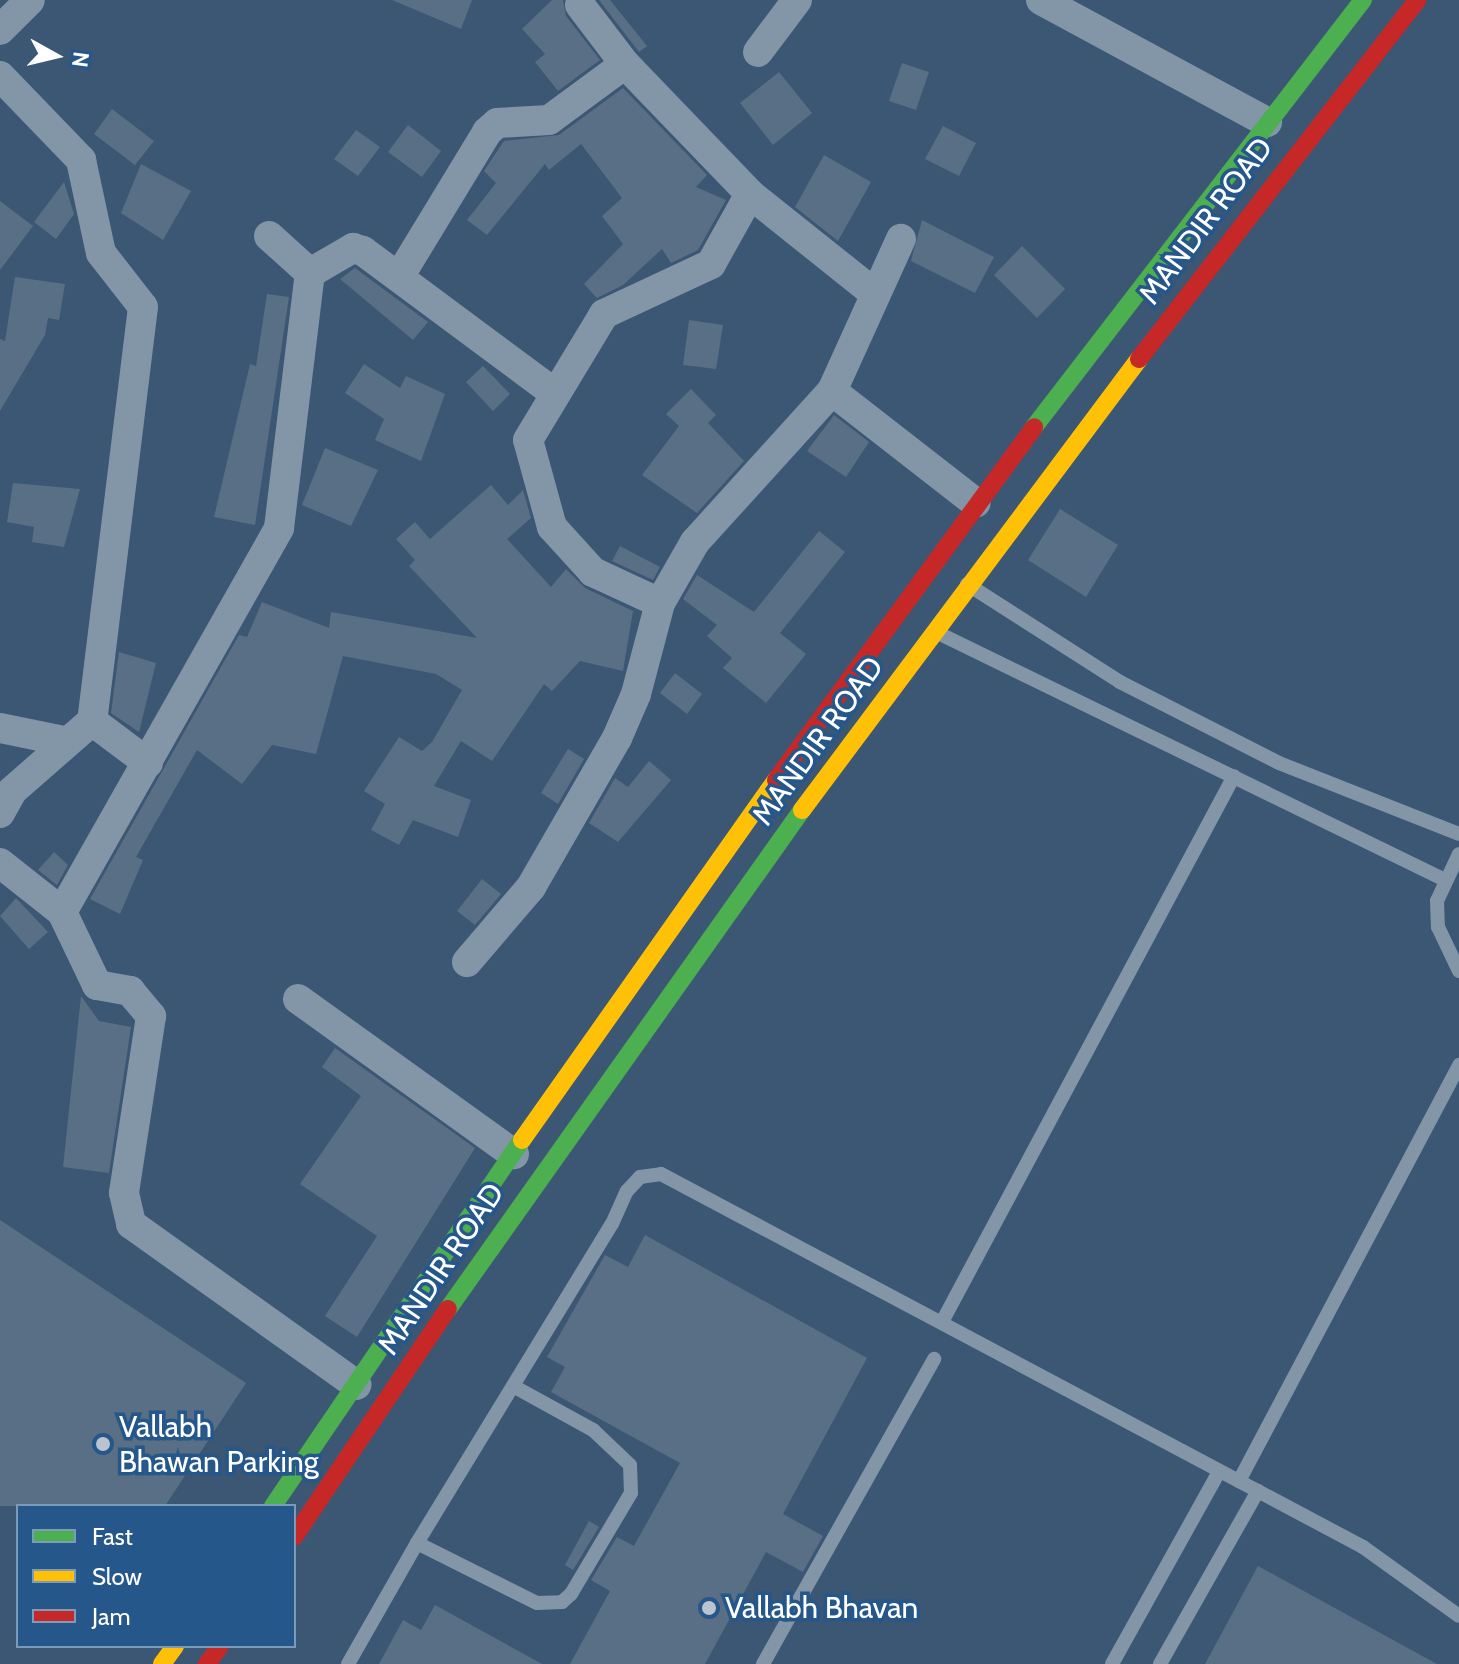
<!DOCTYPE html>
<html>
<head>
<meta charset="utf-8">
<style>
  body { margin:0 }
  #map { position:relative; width:1459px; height:1664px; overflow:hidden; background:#3c5773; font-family:Cabin,sans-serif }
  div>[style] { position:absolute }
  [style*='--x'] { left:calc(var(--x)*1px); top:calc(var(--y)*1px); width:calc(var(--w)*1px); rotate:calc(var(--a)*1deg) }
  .building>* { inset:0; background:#596f85 }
  .lane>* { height:14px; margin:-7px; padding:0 7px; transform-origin:7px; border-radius:7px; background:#8396a8 }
  .street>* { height:30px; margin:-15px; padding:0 15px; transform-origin:15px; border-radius:15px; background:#8396a8 }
  .fast>* { height:18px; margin:-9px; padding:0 9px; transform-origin:9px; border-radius:9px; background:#4caf50 }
  .slow>* { height:18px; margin:-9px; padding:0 9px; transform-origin:9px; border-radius:9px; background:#ffc107 }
  .jam>* { height:18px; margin:-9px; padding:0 9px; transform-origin:9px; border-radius:9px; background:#c62828 }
  .dots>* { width:22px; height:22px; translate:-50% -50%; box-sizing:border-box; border:4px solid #25578a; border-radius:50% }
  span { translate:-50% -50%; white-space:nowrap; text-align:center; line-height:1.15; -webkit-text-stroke:7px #25578a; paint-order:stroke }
  .street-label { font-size:30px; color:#fff }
  .poi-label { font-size:30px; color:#fff }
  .left { translate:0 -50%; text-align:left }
  .legend { position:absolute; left:16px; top:1504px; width:280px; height:144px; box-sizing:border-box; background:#25578a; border:2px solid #7c9ab9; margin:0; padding:10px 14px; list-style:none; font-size:24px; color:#fff }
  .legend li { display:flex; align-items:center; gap:16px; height:40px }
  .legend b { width:40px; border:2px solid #7c9ab9 }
  .north { position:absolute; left:16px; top:16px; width:80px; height:80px; -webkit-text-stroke:6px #25578a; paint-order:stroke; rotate:98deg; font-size:22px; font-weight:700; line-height:32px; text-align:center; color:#fff }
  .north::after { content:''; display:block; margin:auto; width:28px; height:36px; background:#fff; clip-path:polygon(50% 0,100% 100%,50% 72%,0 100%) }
</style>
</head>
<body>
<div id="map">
  <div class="building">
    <i style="clip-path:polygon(392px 0,472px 0,461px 29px)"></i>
    <i style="clip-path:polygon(552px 0,563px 0,566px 16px,600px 60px,558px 91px,535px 62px,545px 54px,522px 29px)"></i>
    <i style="clip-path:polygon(599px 0,610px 0,647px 46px,639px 52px)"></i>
    <i style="clip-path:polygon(902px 63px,929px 72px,916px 110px,889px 101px)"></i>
    <i style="clip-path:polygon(779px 72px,812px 113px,773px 145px,740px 103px)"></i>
    <i style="clip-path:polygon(623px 88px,707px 175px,696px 187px,726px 200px,698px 250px,671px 263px,662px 249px,623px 285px,597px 298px,584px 284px,623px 244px,602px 216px,622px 198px,581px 144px,549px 170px,545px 164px,487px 235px,467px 220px,496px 183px,484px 171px,504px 141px,559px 135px)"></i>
    <i style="clip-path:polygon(112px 109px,154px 141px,135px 165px,94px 134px)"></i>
    <i style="clip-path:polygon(408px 125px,441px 151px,422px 177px,388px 152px)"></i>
    <i style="clip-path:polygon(943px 126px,976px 143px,959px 176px,925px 159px)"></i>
    <i style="clip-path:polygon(356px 130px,380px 147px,358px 176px,334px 159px)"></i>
    <i style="clip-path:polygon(824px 155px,871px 182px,838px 241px,795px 207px)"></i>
    <i style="clip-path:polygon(141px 164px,191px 191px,163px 240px,121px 213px)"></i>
    <i style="clip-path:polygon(64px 182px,74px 214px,56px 239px,34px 222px)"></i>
    <i style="clip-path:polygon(0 201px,33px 226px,0 270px)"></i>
    <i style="clip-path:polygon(922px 220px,994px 257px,975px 293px,911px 261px)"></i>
    <i style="clip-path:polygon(1022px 246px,1065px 289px,1037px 318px,994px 275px)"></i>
    <i style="clip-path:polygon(355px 268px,428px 322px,413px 340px,340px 279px)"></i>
    <i style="clip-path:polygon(15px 277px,65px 284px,59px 320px,48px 318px,45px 335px,0 411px,0 339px,5px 341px)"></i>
    <i style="clip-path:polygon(267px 294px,289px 297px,255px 525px,214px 517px,250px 364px,256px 366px)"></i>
    <i style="clip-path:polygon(689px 320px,723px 325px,716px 369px,683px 365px)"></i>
    <i style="clip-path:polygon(364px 364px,400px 388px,406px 376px,445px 394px,421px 461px,375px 440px,384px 419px,345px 393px)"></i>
    <i style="clip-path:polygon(483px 366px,510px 394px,493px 411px,466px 382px)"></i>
    <i style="clip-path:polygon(691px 389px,716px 415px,708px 423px,744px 461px,697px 513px,642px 475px,679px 426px,666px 414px)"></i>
    <i style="clip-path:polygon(834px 415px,869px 442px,846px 477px,807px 451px)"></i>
    <i style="clip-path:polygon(325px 448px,378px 470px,351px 526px,302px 505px)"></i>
    <i style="clip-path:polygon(13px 483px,80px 489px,64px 547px,32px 542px,34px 527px,7px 522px)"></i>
    <i style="clip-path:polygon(491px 485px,508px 505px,523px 490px,531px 518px,507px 539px,551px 587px,566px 569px,585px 588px,633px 611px,623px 671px,580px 661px,552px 691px,544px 684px,492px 761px,461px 741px,434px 786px,471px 800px,458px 837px,413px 820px,399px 845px,371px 830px,385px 804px,364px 791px,399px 737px,422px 751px,432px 742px,462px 690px,436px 674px,343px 656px,316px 754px,272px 745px,242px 784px,197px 750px,136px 857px,143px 860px,120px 914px,90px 899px,239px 635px,247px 637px,262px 602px,329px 628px,331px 612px,477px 638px,409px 566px,415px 560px,396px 539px,415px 522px,430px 539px)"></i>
    <i style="clip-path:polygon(1060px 509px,1118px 545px,1086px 597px,1028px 560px)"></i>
    <i style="clip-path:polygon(819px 531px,845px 552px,780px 633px,806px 654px,766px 703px,723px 668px,732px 658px,707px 636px,717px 625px,683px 599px,697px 575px,754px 612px)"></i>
    <i style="clip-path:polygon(620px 546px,660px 567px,653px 580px,612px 561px)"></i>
    <i style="clip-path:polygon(119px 652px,156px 663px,139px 732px,111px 713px)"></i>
    <i style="clip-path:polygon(675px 673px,702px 694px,687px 714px,660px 693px)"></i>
    <i style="clip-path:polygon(568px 749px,584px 759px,558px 804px,541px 793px)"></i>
    <i style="clip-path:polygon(649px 761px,671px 780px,618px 842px,589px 823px,615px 778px,628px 787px)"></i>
    <i style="clip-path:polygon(54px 852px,68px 865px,57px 885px,38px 870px)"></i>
    <i style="clip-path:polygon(482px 879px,501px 894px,475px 925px,457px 911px)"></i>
    <i style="clip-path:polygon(16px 898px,48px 932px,29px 949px,0 916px)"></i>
    <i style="clip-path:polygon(81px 996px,99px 1021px,131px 1027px,109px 1173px,63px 1167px)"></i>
    <i style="clip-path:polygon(335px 1048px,475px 1148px,357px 1337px,325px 1316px,377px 1236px,300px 1184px,361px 1096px,322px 1067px)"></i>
    <i style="clip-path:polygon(0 1220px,246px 1383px,165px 1506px,0 1506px)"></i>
    <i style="clip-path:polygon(645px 1235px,867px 1358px,783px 1514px,823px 1536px,803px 1572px,766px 1552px,705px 1664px,570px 1664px,610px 1591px,591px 1580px,617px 1537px,634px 1546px,680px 1463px,551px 1392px,565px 1367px,547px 1357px,605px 1255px,628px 1267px)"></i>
    <i style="clip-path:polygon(589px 1521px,599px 1527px,573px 1570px,565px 1565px)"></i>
    <i style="clip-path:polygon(1258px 1566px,1437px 1664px,1205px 1664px)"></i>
    <i style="clip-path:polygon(435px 1605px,542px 1664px,379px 1664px,403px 1620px,421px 1630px)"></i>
  </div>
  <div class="lane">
    <i style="--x:967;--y:584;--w:182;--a:32.6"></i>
    <i style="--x:1120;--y:682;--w:178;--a:27"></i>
    <i style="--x:1279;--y:763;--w:193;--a:21.5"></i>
    <i style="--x:936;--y:632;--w:564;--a:25.97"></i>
    <i style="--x:1459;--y:854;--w:52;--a:115.1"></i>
    <i style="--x:1437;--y:901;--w:26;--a:88"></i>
    <i style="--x:1438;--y:927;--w:49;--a:64.5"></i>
    <i style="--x:942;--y:1322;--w:619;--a:-61.86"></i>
    <i style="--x:1239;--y:1481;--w:471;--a:-62.1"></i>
    <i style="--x:417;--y:1543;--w:374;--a:-58.6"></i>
    <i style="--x:612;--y:1224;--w:36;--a:-66"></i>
    <i style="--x:627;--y:1191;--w:19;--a:-47"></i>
    <i style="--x:640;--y:1177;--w:21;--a:-8"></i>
    <i style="--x:661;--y:1174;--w:795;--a:27.98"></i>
    <i style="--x:1363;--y:1547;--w:118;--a:35.7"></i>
    <i style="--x:348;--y:1664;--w:139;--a:-60.3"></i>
    <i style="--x:417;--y:1543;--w:134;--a:26.6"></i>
    <i style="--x:537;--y:1603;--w:25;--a:-2"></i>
    <i style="--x:562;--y:1602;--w:12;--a:-42"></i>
    <i style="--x:571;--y:1594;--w:117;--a:-59.3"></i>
    <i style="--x:631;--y:1493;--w:28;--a:-92"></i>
    <i style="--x:630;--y:1465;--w:51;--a:-136.6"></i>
    <i style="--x:593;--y:1430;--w:91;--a:-151.2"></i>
    <i style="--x:763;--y:1664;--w:350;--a:-60.7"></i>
    <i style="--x:1112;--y:1664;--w:220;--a:-60.9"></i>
    <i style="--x:1160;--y:1664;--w:199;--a:-60.5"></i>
  </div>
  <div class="street">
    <i style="--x:1041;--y:0;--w:257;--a:28.4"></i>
    <i style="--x:580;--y:5;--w:74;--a:52.7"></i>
    <i style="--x:625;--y:64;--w:180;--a:46.1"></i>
    <i style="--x:750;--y:194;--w:159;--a:38.6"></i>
    <i style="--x:0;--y:30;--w:42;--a:-45"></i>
    <i style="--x:758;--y:52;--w:65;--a:-53.1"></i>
    <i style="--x:0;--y:76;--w:117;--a:46"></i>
    <i style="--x:81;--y:160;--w:95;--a:77.9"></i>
    <i style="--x:101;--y:253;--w:68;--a:52.1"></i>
    <i style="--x:143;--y:307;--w:417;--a:97"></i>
    <i style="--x:92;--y:721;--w:70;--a:36.9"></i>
    <i style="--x:269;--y:236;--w:55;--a:42.1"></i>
    <i style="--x:310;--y:273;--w:50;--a:-30.2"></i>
    <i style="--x:353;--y:248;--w:10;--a:17"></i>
    <i style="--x:363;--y:251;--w:238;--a:36.6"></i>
    <i style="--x:399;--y:277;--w:170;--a:-58.7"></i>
    <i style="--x:487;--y:132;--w:13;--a:-42"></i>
    <i style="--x:497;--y:123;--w:52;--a:-3.3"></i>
    <i style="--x:549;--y:120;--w:94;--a:-36.4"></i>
    <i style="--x:832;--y:391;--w:182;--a:37.9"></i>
    <i style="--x:660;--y:603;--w:74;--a:-155.2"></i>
    <i style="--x:593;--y:572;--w:61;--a:-132.3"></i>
    <i style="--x:552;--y:527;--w:90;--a:-105.4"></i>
    <i style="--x:528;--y:440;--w:147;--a:-58.9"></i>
    <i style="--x:604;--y:314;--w:118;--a:-25"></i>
    <i style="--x:711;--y:264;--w:80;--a:-60.9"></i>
    <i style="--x:0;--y:728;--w:65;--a:11.5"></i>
    <i style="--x:0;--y:813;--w:25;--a:-61"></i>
    <i style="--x:12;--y:791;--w:106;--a:-41.2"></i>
    <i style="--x:0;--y:863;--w:79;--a:38.3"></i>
    <i style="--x:62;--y:912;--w:81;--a:64.4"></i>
    <i style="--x:97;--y:985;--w:34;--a:10"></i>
    <i style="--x:130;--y:991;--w:33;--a:50"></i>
    <i style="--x:151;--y:1016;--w:179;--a:98.7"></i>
    <i style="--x:124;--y:1193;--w:32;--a:77"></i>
    <i style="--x:131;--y:1224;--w:277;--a:35.5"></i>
    <i style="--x:62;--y:912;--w:441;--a:-60.5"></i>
    <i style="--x:279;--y:528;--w:257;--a:-83.1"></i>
    <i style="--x:467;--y:962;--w:99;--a:-49.5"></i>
    <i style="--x:531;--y:887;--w:172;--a:-60"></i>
    <i style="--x:617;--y:738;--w:48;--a:-66.6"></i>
    <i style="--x:636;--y:694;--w:94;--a:-75.2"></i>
    <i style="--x:660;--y:603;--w:70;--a:-60.2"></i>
    <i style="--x:695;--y:542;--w:204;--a:-47.8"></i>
    <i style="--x:832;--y:391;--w:167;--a:-65.6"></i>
    <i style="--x:298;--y:999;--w:266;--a:35.7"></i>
  </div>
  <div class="fast">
    <i style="--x:1034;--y:427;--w:539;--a:-52.39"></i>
    <i style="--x:448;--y:1309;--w:612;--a:-54.65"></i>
    <i style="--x:273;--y:1506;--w:443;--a:-55.8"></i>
  </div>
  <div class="slow">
    <i style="--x:802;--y:810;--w:563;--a:-53.23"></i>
    <i style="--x:522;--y:1140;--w:441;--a:-54.8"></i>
    <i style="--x:162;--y:1664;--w:22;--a:-54"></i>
  </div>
  <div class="jam">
    <i style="--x:1139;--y:359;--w:454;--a:-52.2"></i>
    <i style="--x:776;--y:780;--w:437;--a:-53.8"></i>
    <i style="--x:294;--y:1537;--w:275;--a:-56"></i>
    <i style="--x:207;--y:1664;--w:22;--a:-54"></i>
  </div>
  <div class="dots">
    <i style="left:103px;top:1444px;background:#bbc4ce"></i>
    <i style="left:709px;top:1608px;background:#bbc4ce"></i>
  </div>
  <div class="street-label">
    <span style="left:1206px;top:221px;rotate:-53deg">MANDIR ROAD</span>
    <span style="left:818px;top:741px;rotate:-54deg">MANDIR ROAD</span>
    <span style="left:441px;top:1269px;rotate:-56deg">MANDIR ROAD</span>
  </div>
  <div class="poi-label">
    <span class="left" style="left:119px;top:1444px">Vallabh<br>Bhawan Parking</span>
    <span class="left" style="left:725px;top:1608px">Vallabh Bhavan</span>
  </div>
  <ul class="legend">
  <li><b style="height:10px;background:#4caf50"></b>Fast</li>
  <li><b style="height:10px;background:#ffc107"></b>Slow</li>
  <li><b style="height:10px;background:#c62828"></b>Jam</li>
  </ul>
  <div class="north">N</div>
</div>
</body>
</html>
